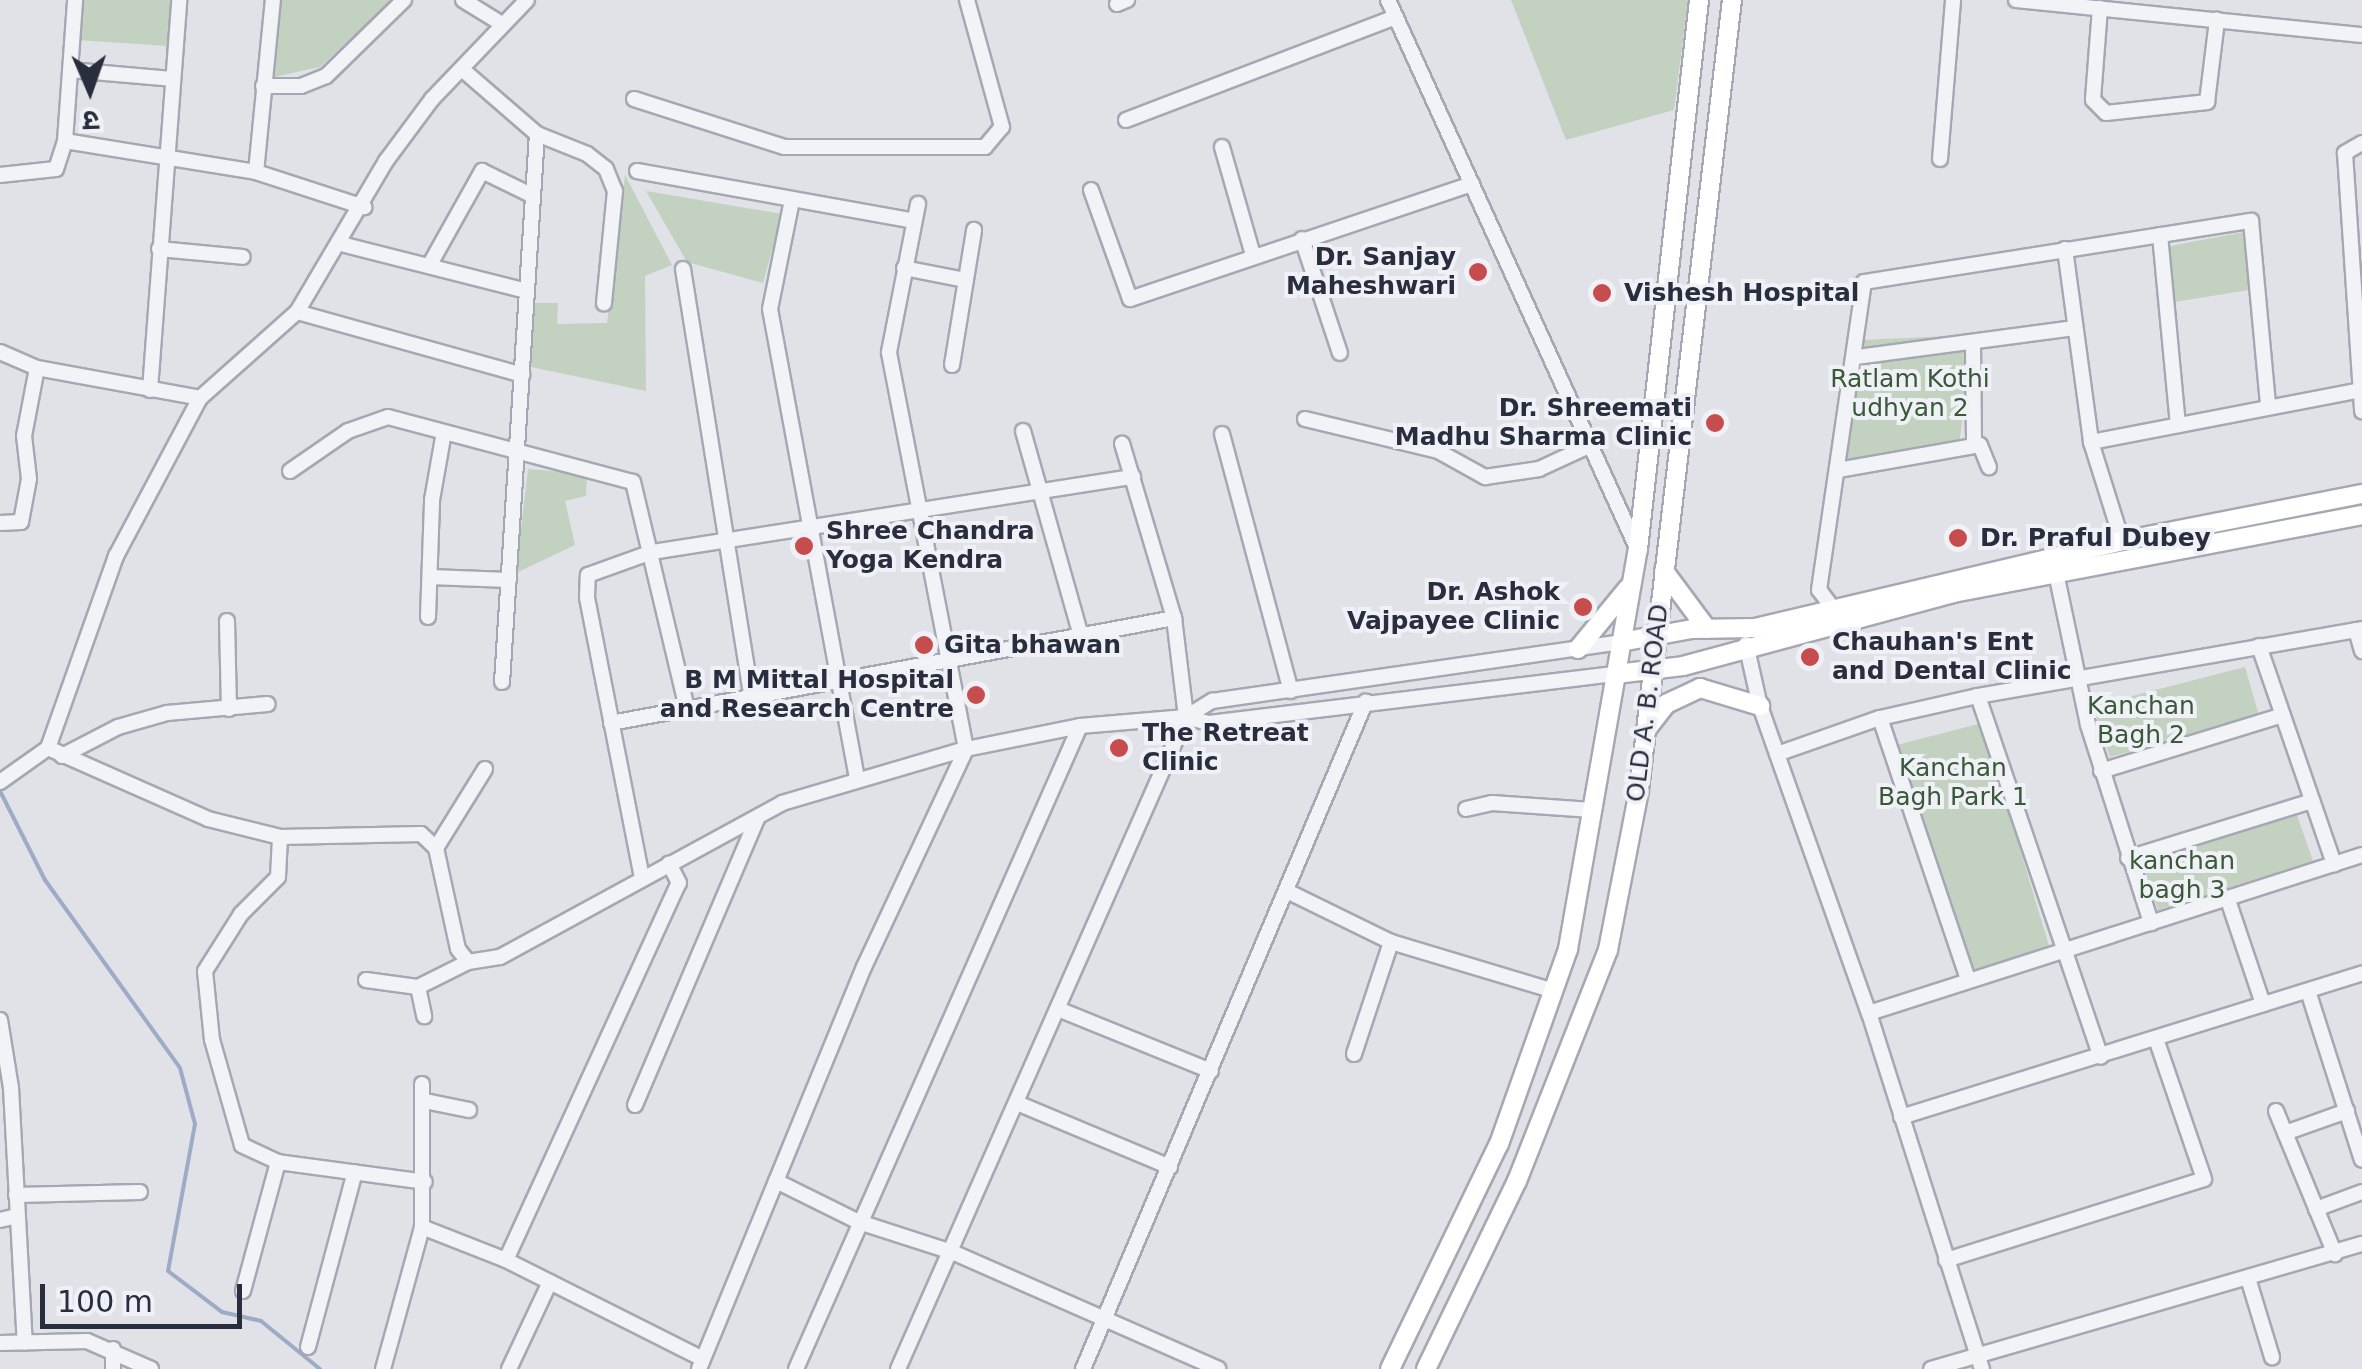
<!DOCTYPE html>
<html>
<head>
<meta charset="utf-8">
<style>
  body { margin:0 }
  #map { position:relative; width:2362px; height:1369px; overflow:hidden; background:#e0e2e8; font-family:"DejaVu Sans","Noto Sans Devanagari",sans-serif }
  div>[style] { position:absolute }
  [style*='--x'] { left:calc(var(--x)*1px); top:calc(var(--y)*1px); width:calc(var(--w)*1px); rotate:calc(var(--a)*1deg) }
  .green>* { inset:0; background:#c3d1c1 }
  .stream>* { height:4px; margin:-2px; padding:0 2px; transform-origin:2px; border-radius:2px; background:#9dabc6 }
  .roads { filter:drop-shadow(2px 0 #a5a8b2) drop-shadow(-2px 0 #a5a8b2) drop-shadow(0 2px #a5a8b2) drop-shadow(0 -2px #a5a8b2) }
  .minor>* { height:14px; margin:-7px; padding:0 7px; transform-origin:7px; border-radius:7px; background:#f2f3f7 }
  .major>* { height:18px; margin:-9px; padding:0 9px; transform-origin:9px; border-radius:9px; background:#fff }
  .dots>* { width:28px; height:28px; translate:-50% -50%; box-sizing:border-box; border:5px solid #eff1f6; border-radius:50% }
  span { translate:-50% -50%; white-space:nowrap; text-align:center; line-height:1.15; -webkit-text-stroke:8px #eff1f6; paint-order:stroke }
  .poi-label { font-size:25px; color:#292e3e; font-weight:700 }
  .right { translate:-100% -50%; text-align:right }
  .left { translate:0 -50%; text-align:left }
  .park-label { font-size:25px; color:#395938 }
  .street-label { font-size:25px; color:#292e3e }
  .north { position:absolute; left:40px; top:40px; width:100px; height:100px; -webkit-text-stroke:8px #eff1f6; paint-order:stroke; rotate:178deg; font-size:28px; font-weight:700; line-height:40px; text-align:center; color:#292e3e }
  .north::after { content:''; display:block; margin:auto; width:35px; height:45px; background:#292e3e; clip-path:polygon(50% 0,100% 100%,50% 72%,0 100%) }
  .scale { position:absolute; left:40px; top:1284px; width:202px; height:45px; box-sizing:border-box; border:5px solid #292e3e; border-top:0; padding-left:12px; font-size:30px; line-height:35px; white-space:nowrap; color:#292e3e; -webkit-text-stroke:8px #eff1f6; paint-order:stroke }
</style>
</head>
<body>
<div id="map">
  <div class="green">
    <i style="clip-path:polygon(80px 0,171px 0,168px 46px,77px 40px)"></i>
    <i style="clip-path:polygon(280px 0,392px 0,320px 67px,274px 77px)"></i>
    <i style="clip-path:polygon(1511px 0,1688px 0,1674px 110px,1566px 140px)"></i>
    <i style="clip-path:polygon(625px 175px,672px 265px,645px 276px,646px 391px,531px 367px,534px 303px,558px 303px,557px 324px,607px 323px)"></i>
    <i style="clip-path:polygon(646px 191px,782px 214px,763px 283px,687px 262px)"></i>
    <i style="clip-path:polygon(2249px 231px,2255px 289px,2174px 302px,2165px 247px)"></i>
    <i style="clip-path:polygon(1971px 335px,1959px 448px,1846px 464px,1862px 340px)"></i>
    <i style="clip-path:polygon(528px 469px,587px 474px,586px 496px,565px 501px,575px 545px,516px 573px)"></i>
    <i style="clip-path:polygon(2245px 667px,2259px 716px,2110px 757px,2093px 706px)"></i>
    <i style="clip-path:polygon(1982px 723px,2050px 949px,1972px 975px,1893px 746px)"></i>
    <i style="clip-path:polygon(2297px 815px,2313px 861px,2158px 910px,2142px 862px)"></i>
  </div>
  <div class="stream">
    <i style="--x:0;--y:791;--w:100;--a:63.2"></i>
    <i style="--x:45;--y:880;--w:231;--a:54.3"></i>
    <i style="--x:180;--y:1068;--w:58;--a:75"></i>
    <i style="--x:195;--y:1124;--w:149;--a:100.4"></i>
    <i style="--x:168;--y:1271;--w:68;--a:37.2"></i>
    <i style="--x:222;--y:1312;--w:40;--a:13"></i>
    <i style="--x:261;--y:1321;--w:76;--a:39.1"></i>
  </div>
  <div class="roads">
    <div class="minor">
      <i style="--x:463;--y:0;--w:46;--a:31.6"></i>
      <i style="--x:1388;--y:0;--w:602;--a:65.56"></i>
      <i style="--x:2016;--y:0;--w:348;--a:5.8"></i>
      <i style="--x:1117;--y:4;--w:11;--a:-22"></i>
      <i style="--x:2100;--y:8;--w:92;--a:94.4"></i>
      <i style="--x:2093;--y:100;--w:18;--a:45"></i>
      <i style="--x:2106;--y:113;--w:102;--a:-6.2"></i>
      <i style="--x:2207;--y:102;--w:83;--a:-83"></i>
      <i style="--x:70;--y:70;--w:102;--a:5"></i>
      <i style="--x:463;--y:70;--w:98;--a:40.9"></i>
      <i style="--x:537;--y:134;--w:549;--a:93.65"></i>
      <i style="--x:263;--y:86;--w:38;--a:0"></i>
      <i style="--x:301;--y:86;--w:27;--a:-22"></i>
      <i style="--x:326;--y:76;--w:109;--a:-44.3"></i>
      <i style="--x:634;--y:99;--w:157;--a:17.7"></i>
      <i style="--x:784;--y:147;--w:201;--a:0"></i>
      <i style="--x:985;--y:147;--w:26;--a:-50"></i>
      <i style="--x:1002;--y:127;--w:132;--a:-105.4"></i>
      <i style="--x:1126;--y:120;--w:289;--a:-20.9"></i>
      <i style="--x:537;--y:134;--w:54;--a:21.8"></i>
      <i style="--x:587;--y:154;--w:24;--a:38"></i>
      <i style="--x:606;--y:169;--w:24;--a:68"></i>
      <i style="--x:615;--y:191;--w:113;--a:95.6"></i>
      <i style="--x:65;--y:141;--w:193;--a:9.2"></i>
      <i style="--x:256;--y:172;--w:114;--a:18"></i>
      <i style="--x:2362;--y:143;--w:20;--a:150"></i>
      <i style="--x:2345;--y:153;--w:259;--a:86.2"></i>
      <i style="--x:1222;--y:147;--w:112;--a:74"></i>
      <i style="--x:1940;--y:159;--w:160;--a:-85.3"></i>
      <i style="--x:637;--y:171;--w:281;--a:10.2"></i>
      <i style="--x:256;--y:172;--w:173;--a:-84.4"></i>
      <i style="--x:0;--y:175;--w:56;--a:-6.1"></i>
      <i style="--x:56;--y:169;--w:29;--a:-72"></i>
      <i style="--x:65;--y:141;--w:141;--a:-85.9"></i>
      <i style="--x:1091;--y:190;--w:116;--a:70.3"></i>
      <i style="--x:1130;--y:299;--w:361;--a:-18.6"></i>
      <i style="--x:792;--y:200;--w:111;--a:101.4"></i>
      <i style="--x:770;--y:309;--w:479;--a:79.5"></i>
      <i style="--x:2160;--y:235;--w:191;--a:84.6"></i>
      <i style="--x:1302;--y:239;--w:120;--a:71.6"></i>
      <i style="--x:341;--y:244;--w:192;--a:14.2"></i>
      <i style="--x:159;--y:249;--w:84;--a:5.4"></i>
      <i style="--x:2065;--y:249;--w:195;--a:82.3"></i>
      <i style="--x:2091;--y:442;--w:104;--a:72.6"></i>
      <i style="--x:429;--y:266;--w:109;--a:-60.8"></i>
      <i style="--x:482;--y:171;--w:57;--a:26.1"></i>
      <i style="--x:904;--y:268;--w:63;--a:11"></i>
      <i style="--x:683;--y:269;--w:431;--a:80.9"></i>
      <i style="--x:297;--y:312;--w:234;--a:15.6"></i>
      <i style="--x:1973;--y:345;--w:101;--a:89.4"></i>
      <i style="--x:0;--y:352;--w:40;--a:23.4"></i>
      <i style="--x:37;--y:368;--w:166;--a:10.4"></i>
      <i style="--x:1857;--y:357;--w:220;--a:-7.6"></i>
      <i style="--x:952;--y:365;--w:137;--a:-80.7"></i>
      <i style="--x:150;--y:390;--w:391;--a:-85.7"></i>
      <i style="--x:1305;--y:419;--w:137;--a:13.5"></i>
      <i style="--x:1438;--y:451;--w:54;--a:29"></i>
      <i style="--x:1485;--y:477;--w:55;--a:-8.4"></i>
      <i style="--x:1539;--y:469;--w:57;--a:-24.8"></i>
      <i style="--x:1023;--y:431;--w:209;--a:74.2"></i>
      <i style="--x:1222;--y:434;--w:266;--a:75"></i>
      <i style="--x:2091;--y:442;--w:270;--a:-10.9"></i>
      <i style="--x:1838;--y:470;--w:144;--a:-10"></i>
      <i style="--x:1980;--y:445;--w:24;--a:68"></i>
      <i style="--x:290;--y:471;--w:70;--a:-34.6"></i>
      <i style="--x:348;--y:431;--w:42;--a:-19.3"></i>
      <i style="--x:388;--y:417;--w:253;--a:14.9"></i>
      <i style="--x:633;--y:482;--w:232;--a:76.6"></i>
      <i style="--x:0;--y:523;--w:21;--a:-3"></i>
      <i style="--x:21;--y:522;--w:44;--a:-79.5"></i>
      <i style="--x:29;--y:479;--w:43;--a:-96.6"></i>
      <i style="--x:24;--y:436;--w:69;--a:-79.2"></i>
      <i style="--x:2056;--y:573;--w:155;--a:78.1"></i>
      <i style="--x:2088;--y:725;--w:208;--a:72.3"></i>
      <i style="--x:430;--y:577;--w:79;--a:2.2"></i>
      <i style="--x:1827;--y:614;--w:9;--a:-54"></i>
      <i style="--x:1832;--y:607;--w:21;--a:-127"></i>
      <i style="--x:1819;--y:590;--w:311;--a:-81.7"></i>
      <i style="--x:1864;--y:282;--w:392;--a:-9"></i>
      <i style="--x:2251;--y:221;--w:185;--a:84.7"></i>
      <i style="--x:428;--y:617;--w:117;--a:-88"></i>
      <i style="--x:432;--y:500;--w:69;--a:-80"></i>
      <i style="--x:227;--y:621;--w:88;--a:88.7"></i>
      <i style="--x:2356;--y:630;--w:22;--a:74"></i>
      <i style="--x:1746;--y:644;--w:64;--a:77.3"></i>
      <i style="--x:1760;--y:706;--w:326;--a:70.5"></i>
      <i style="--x:1869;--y:1013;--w:374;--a:72.4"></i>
      <i style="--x:2259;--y:646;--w:231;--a:71"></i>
      <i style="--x:1978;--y:696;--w:381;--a:71.2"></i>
      <i style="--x:1186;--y:717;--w:31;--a:-32"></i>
      <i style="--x:1212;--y:701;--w:413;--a:-8.2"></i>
      <i style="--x:1880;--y:718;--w:276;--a:71.4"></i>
      <i style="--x:611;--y:723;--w:573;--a:-10.56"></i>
      <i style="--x:48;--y:748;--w:175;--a:23.9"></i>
      <i style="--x:208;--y:819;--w:74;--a:14"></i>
      <i style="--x:280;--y:837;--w:141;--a:-1.2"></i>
      <i style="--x:421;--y:834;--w:21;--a:43"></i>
      <i style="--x:436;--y:848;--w:103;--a:77.7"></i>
      <i style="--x:458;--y:949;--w:16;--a:52"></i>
      <i style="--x:1777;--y:754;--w:109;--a:-19.3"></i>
      <i style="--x:1880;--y:718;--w:100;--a:-12.7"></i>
      <i style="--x:1978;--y:696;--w:390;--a:-9.9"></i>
      <i style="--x:62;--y:756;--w:63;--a:-27.4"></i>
      <i style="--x:118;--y:727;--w:51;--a:-15.9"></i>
      <i style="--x:167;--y:713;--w:101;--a:-5.1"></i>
      <i style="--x:2101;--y:771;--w:190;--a:-17.1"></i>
      <i style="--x:0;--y:782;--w:59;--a:-35.3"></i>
      <i style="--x:48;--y:748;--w:204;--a:-70.5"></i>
      <i style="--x:116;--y:556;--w:179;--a:-62"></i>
      <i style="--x:200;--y:398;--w:130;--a:-41.6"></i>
      <i style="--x:297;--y:312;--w:175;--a:-59.5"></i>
      <i style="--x:386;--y:161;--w:77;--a:-53.4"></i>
      <i style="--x:432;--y:99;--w:137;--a:-46.2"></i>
      <i style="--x:1466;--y:809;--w:27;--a:-13"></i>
      <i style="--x:1492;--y:803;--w:100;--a:4"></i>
      <i style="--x:436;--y:848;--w:93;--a:-58.2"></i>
      <i style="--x:2128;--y:858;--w:193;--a:-17.2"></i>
      <i style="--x:642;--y:878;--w:285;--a:-101.1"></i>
      <i style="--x:587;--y:598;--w:23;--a:-88"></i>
      <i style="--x:588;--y:575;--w:68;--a:-19.8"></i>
      <i style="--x:652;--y:552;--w:487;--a:-8.9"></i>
      <i style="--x:1289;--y:892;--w:114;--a:26.1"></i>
      <i style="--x:1391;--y:942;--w:170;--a:16.7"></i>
      <i style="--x:2228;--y:900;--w:110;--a:71.4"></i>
      <i style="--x:366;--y:980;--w:52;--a:7.7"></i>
      <i style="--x:418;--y:987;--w:56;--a:-26.6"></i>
      <i style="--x:468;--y:962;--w:32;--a:-9"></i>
      <i style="--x:500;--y:957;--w:321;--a:-28.6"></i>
      <i style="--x:782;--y:803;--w:192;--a:-16.4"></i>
      <i style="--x:966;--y:749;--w:116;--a:-11.4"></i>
      <i style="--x:1080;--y:726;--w:106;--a:-4.9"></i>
      <i style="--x:1186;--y:717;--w:24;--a:15"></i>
      <i style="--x:1209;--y:723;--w:410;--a:-6.9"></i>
      <i style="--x:418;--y:987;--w:30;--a:78"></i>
      <i style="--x:2308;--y:991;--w:177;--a:72.3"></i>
      <i style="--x:1058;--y:1009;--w:165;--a:22.1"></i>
      <i style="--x:1869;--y:1013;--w:518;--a:-17.77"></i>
      <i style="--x:0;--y:1020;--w:69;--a:80.8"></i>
      <i style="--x:11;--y:1088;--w:255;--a:86.9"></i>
      <i style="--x:1354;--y:1054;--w:118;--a:-71.7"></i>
      <i style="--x:425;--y:1101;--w:45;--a:11.6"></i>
      <i style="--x:1017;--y:1103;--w:166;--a:22.7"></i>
      <i style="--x:635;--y:1105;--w:313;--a:-66.9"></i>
      <i style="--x:2276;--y:1111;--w:155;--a:67.6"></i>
      <i style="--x:1901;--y:1117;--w:483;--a:-17.3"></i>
      <i style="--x:2285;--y:1133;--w:66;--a:-19.5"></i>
      <i style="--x:278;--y:1162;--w:40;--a:-155"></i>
      <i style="--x:242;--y:1145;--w:109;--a:-105.9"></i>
      <i style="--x:212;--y:1040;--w:69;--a:-95.8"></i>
      <i style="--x:205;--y:971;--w:67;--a:-57.7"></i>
      <i style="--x:241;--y:914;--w:52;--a:-45"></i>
      <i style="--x:278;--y:877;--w:40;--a:-87.1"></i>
      <i style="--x:776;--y:1181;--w:93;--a:26.3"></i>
      <i style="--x:859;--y:1222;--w:98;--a:17.9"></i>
      <i style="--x:952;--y:1252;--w:291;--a:23.7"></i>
      <i style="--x:16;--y:1195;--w:124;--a:-1.4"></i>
      <i style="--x:2316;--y:1209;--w:49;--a:-20.3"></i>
      <i style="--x:0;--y:1220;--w:17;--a:-13"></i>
      <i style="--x:422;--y:1227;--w:90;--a:21.4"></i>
      <i style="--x:506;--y:1260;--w:220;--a:26.7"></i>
      <i style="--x:506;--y:1260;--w:415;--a:-65.4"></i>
      <i style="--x:679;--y:883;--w:22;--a:-117"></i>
      <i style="--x:1946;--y:1260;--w:270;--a:-17.4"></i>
      <i style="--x:2204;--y:1179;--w:148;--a:-108.9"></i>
      <i style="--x:2248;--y:1278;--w:83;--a:73.1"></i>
      <i style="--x:243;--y:1291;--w:134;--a:-74.8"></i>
      <i style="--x:278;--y:1162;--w:148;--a:7.7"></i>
      <i style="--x:0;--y:1343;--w:87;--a:-1.3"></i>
      <i style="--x:87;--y:1341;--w:70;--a:23.6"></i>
      <i style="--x:308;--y:1347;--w:181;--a:-75"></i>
      <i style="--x:113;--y:1349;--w:20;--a:90"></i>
      <i style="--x:383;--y:1369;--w:147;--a:-74.6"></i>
      <i style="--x:422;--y:1227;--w:143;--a:-90"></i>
      <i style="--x:509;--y:1369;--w:96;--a:-64.8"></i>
      <i style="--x:699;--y:1369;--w:435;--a:-67.7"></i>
      <i style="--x:864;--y:967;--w:241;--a:-64.9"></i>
      <i style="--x:966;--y:749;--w:404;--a:-101"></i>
      <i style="--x:889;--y:352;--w:151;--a:-78.9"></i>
      <i style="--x:796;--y:1369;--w:703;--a:-66.17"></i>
      <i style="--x:898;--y:1369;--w:713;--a:-66.17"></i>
      <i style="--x:1186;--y:717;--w:100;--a:-96.9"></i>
      <i style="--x:1174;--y:618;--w:182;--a:-106.6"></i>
      <i style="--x:1083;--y:1369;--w:725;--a:-67.04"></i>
      <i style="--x:1931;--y:1369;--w:449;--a:-16.2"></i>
    </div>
    <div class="major">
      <i style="--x:1664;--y:571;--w:72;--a:53.4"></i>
      <i style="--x:1621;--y:642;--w:72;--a:-10.4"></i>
      <i style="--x:1692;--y:629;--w:63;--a:-0.9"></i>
      <i style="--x:1755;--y:628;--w:377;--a:-13.3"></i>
      <i style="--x:2122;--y:541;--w:245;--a:-11.1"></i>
      <i style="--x:1578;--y:649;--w:79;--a:-50.7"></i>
      <i style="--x:1616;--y:674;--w:67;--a:-6.8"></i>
      <i style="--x:1683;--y:666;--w:280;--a:-15.1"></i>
      <i style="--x:1953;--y:593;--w:416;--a:-10.8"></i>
      <i style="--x:1646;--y:730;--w:33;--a:-52"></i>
      <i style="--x:1666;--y:704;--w:38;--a:-25"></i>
      <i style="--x:1700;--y:688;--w:63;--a:16.7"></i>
      <i style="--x:1390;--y:1369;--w:250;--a:-64.2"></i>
      <i style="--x:1499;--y:1144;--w:207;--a:-70.5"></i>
      <i style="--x:1568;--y:949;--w:406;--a:-80.1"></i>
      <i style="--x:1638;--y:549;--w:552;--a:-83.66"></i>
      <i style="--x:1426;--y:1369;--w:209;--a:-64.2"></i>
      <i style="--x:1517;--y:1181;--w:248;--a:-68.5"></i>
      <i style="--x:1608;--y:950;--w:163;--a:-79"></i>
      <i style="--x:1639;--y:790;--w:795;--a:-83.29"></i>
    </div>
  </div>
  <div class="dots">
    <i style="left:1478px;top:272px;background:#c64c4d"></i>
    <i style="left:1602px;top:293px;background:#c64c4d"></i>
    <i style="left:1715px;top:423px;background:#c64c4d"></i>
    <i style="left:1958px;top:538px;background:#c64c4d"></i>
    <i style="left:804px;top:546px;background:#c64c4d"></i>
    <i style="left:1583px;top:607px;background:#c64c4d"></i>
    <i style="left:924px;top:645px;background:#c64c4d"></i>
    <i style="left:1810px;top:657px;background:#c64c4d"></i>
    <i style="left:976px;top:695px;background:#c64c4d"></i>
    <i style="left:1119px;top:748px;background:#c64c4d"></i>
  </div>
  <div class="poi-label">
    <span class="right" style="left:1456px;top:272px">Dr. Sanjay<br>Maheshwari</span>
    <span class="left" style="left:1624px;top:293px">Vishesh Hospital</span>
    <span class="right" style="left:1692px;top:423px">Dr. Shreemati<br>Madhu Sharma Clinic</span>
    <span class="left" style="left:826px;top:546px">Shree Chandra<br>Yoga Kendra</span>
    <span class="left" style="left:1980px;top:538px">Dr. Praful Dubey</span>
    <span class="right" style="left:1560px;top:607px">Dr. Ashok<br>Vajpayee Clinic</span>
    <span class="left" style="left:1832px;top:657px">Chauhan's Ent<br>and Dental Clinic</span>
    <span class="left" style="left:944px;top:645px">Gita bhawan</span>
    <span class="right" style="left:954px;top:695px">B M Mittal Hospital<br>and Research Centre</span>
    <span class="left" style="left:1142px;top:748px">The Retreat<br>Clinic</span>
  </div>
  <div class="park-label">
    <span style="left:1910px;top:394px">Ratlam Kothi<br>udhyan 2</span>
    <span style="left:2141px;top:721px">Kanchan<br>Bagh 2</span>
    <span style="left:1953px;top:783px">Kanchan<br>Bagh Park 1</span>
    <span style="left:2182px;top:876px">kanchan<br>bagh 3</span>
  </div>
  <div class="street-label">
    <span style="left:1648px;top:703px;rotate:-83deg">OLD A. B. ROAD</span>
  </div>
  <div class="north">उ</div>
  <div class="scale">100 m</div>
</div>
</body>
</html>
